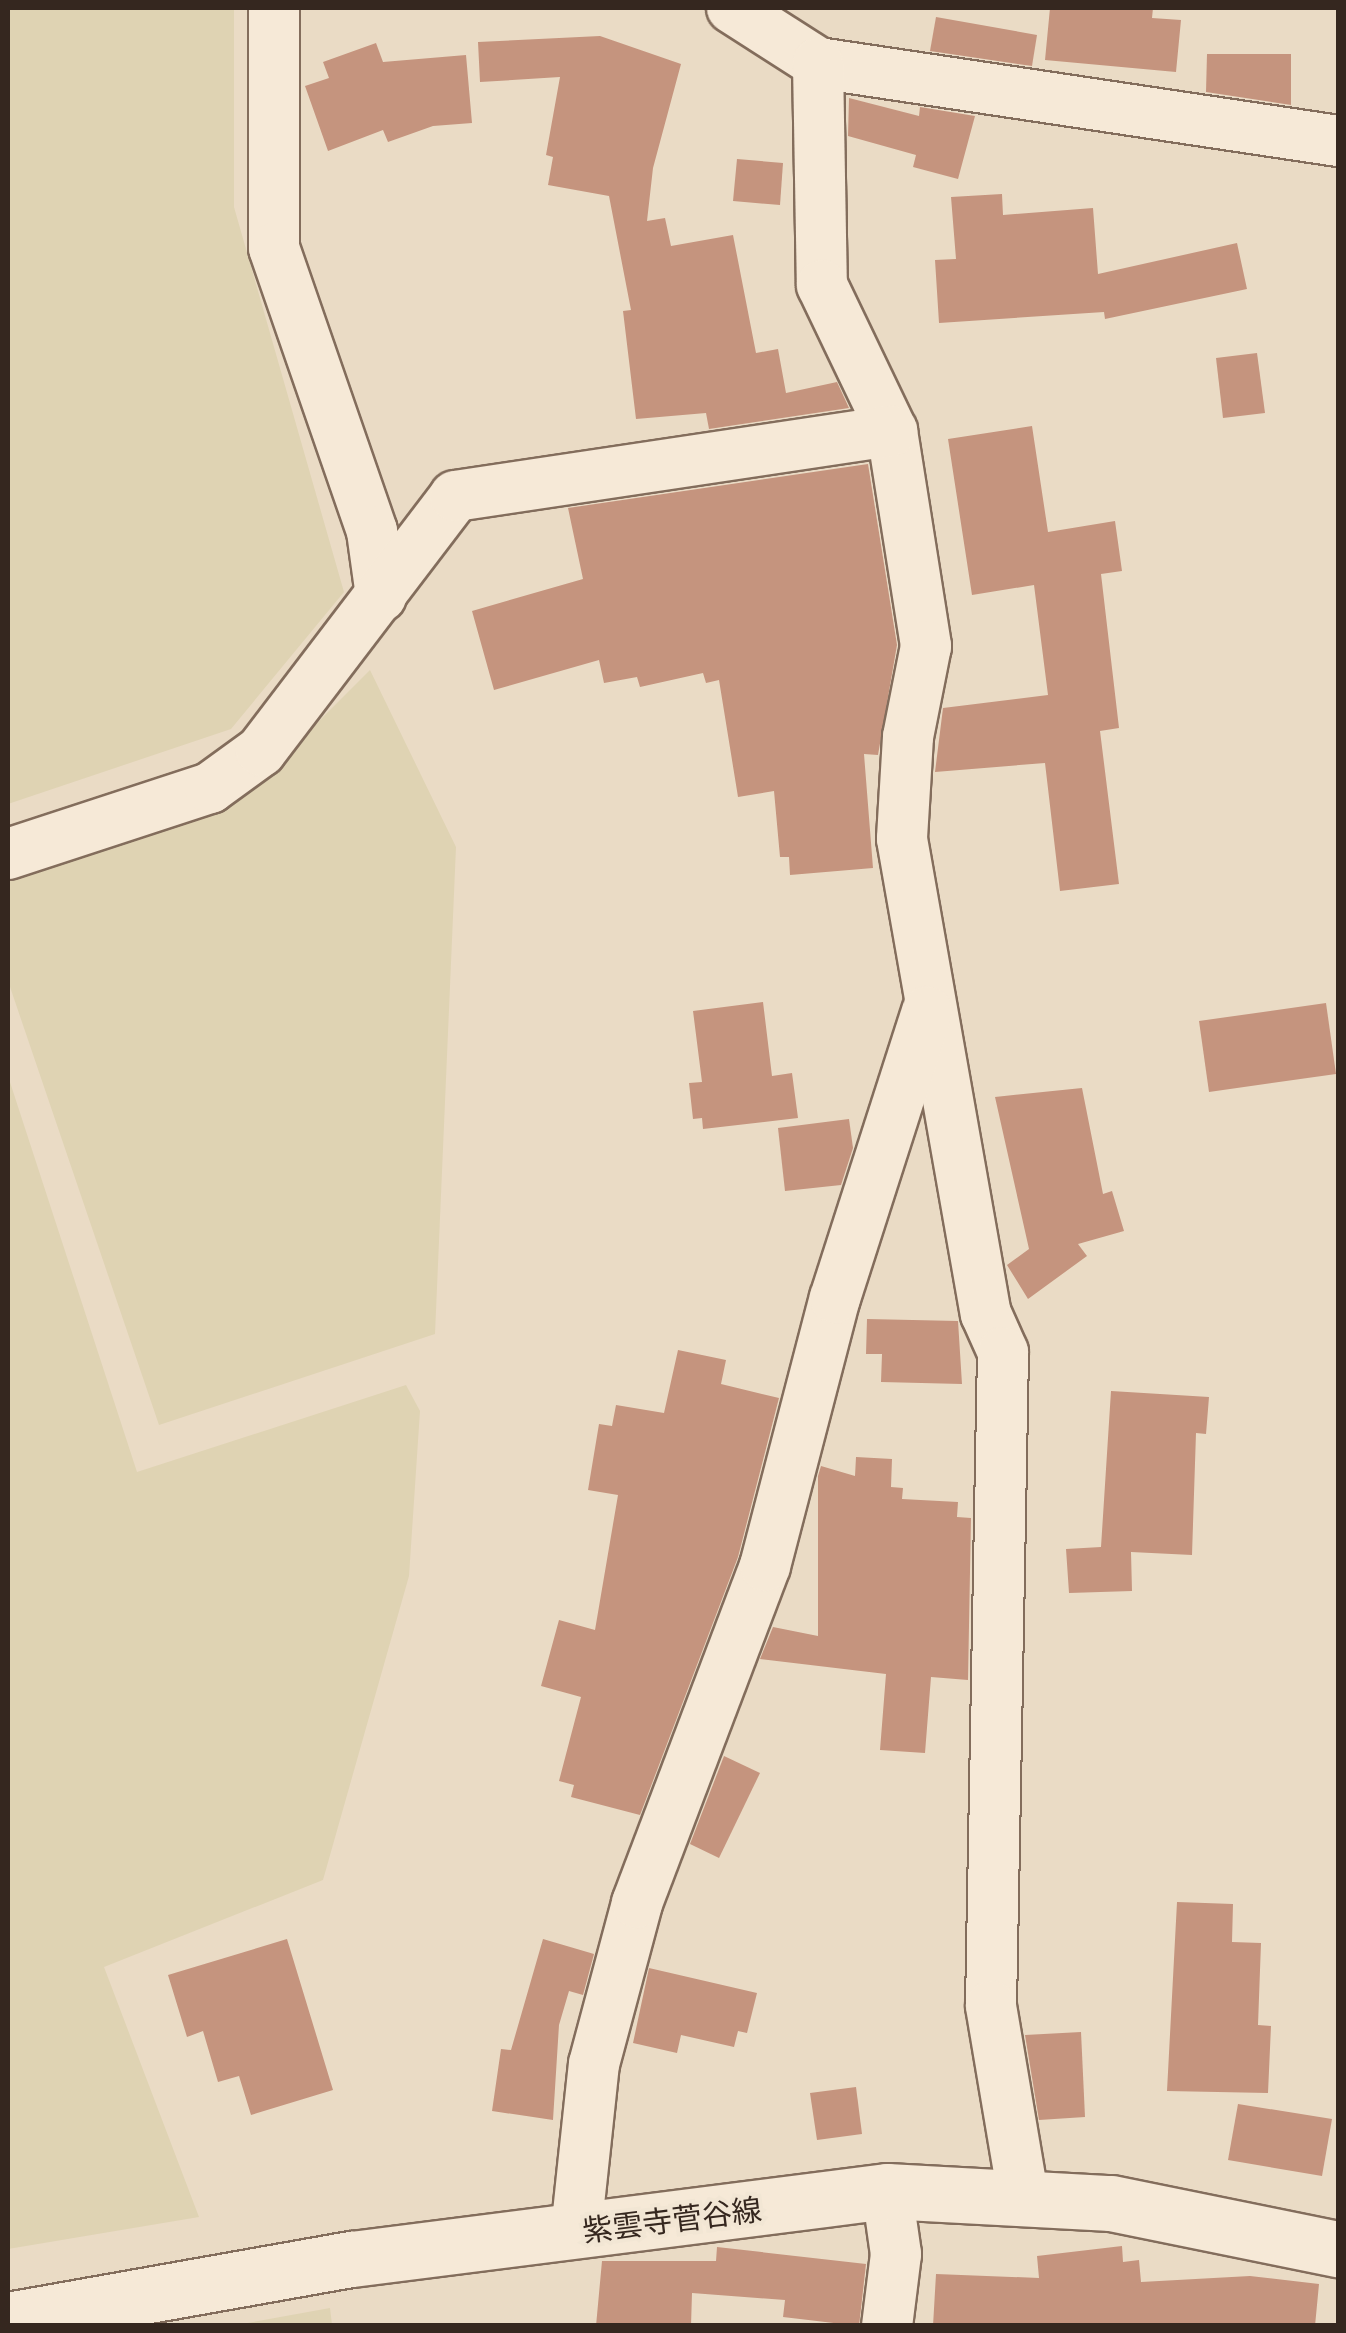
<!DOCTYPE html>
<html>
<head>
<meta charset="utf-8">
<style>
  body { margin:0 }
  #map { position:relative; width:1346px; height:2333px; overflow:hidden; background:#eadbc5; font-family:"Playfair Display","Noto Sans JP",serif }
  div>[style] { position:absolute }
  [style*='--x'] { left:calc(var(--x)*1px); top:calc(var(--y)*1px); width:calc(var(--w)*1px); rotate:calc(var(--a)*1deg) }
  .farmland>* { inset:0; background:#dfd3b3 }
  .building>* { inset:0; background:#c5947e }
  .roads { filter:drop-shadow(2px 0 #836d5c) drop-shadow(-2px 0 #836d5c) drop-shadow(0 2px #836d5c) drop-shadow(0 -2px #836d5c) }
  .street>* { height:50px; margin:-25px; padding:0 25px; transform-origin:25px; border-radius:25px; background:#f6e9d7 }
  .secondary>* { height:55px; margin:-27.5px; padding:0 27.5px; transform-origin:27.5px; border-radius:27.5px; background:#f6e9d7 }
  span { translate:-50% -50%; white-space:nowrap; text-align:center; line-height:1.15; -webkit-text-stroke:8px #f2e6d4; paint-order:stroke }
  .street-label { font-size:30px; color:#35271f }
  .frame { position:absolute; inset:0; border:10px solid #35271f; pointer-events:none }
</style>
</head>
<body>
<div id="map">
  <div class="farmland">
    <i style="clip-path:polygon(8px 8px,234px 8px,234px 207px,344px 592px,231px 729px,8px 804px)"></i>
    <i style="clip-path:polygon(370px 670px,456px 847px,435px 1334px,159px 1425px,8px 981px,8px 873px,250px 790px)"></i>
    <i style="clip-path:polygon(8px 1076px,137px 1472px,406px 1385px,420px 1411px,409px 1576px,323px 1880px,104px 1967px,199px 2217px,8px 2249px)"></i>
    <i style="clip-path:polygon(330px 2308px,332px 2325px,236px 2325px)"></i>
  </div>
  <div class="building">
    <i style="clip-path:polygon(1050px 8px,1153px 8px,1152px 18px,1181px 20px,1176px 72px,1045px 60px)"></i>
    <i style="clip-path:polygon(936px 17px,1037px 35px,1032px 66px,930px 51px)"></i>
    <i style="clip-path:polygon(600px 36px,681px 64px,653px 168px,647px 221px,665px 218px,671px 246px,733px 235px,756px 353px,778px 349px,786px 393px,837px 382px,849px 408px,709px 429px,706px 413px,636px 419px,623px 311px,631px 310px,609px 196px,548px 185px,553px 157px,546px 155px,560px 77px,480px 82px,478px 42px)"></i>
    <i style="clip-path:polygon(376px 43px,383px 62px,466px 55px,472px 123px,433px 126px,388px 142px,383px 130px,328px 151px,305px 86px,329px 78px,323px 62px)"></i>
    <i style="clip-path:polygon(1207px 54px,1291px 54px,1291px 105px,1206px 92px)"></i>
    <i style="clip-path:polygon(849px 98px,919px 116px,920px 107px,975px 116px,958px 179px,913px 167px,916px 155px,848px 136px)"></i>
    <i style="clip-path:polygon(737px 159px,783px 163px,780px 205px,733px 201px)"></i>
    <i style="clip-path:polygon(1002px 194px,1003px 215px,1093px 208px,1098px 274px,1237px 243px,1247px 289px,1105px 319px,1104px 312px,939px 323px,935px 260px,956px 259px,951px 197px)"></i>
    <i style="clip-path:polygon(1257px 353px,1265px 413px,1223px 418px,1216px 358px)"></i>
    <i style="clip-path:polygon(1032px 426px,1048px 532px,1115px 521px,1122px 571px,1101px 574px,1119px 728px,1100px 731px,1119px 884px,1060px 891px,1045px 763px,935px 772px,943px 708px,1048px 695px,1034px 585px,972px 595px,948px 439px)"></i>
    <i style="clip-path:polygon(868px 464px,897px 645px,878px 755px,864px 754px,873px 868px,790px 875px,789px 857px,780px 857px,774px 791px,738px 797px,719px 680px,706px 683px,703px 673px,640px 687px,637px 677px,604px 683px,599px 660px,494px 690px,472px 611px,583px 579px,568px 508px)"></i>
    <i style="clip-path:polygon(763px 1002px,772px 1076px,792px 1073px,798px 1118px,703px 1129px,702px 1118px,693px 1119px,689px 1083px,702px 1082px,693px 1011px)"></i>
    <i style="clip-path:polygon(1326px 1003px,1336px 1074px,1209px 1092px,1199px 1021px)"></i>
    <i style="clip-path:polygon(1082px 1088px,1103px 1194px,1112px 1191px,1124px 1231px,1078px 1244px,1087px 1256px,1028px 1299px,1007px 1265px,1029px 1249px,995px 1097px)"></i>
    <i style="clip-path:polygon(849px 1119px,853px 1148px,841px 1185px,785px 1191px,778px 1128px)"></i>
    <i style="clip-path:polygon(867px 1319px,958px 1321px,962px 1384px,881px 1382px,882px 1354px,866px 1354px)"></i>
    <i style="clip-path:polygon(678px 1350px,726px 1360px,721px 1384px,779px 1398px,738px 1557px,640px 1815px,571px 1797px,574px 1785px,559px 1781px,581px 1697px,541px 1686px,559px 1620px,595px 1630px,618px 1495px,588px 1490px,599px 1424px,612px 1426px,616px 1405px,664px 1413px)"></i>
    <i style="clip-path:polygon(1111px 1391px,1209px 1397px,1206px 1434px,1196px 1433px,1192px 1555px,1131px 1552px,1132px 1591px,1069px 1593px,1066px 1549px,1101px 1547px)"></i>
    <i style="clip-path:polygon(856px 1457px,892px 1459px,891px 1487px,903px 1488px,902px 1499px,958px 1502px,957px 1517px,971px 1518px,968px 1680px,931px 1677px,925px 1753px,880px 1750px,886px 1674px,760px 1659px,773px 1627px,818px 1636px,818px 1476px,821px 1466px,855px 1476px)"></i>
    <i style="clip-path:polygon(724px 1756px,760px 1773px,719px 1858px,690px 1844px)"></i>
    <i style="clip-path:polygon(1177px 1902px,1233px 1904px,1232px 1942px,1261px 1943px,1258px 2025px,1271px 2026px,1268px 2093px,1167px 2091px)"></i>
    <i style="clip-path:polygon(287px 1939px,333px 2090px,251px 2115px,239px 2076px,218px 2082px,203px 2031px,187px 2037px,168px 1975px)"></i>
    <i style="clip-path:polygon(543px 1939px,594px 1954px,583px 1995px,569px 1991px,559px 2025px,553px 2120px,492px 2111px,501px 2049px,511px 2050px)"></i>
    <i style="clip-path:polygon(649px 1968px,757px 1993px,747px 2033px,738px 2031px,734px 2047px,681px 2035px,677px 2053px,633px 2043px)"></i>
    <i style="clip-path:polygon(1081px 2032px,1085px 2117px,1039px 2120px,1025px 2035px)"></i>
    <i style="clip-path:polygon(856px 2087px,862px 2134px,817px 2140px,810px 2093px)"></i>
    <i style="clip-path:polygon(1238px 2104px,1332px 2119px,1322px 2176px,1228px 2160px)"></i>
    <i style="clip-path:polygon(1122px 2246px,1123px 2262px,1139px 2260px,1141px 2282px,1250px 2276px,1319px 2284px,1315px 2326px,933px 2326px,936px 2274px,1039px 2278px,1037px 2256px)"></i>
    <i style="clip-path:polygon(717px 2247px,866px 2264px,859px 2326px,783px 2317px,785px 2300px,692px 2293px,691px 2326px,596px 2326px,602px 2261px,716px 2261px)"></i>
  </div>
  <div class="roads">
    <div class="street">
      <i style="--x:274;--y:8;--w:240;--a:90"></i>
      <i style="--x:274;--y:248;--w:299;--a:70.9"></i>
      <i style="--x:372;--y:531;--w:66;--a:82.1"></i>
      <i style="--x:732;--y:8;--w:102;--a:32.6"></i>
      <i style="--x:818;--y:63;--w:526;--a:8.53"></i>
      <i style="--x:818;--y:63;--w:222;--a:89"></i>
      <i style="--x:822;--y:285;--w:162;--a:64.4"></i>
      <i style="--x:892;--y:431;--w:218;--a:81"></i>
      <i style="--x:926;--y:646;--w:93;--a:101.2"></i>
      <i style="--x:908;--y:737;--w:102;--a:93.4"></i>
      <i style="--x:902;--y:839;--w:482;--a:80"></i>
      <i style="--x:986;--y:1314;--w:42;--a:65.9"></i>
      <i style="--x:1003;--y:1352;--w:654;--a:91.05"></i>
      <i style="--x:991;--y:2006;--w:192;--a:80.4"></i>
      <i style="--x:8;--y:854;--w:213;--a:-18.1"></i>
      <i style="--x:210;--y:788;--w:63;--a:-36"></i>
      <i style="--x:261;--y:751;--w:320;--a:-52.7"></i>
      <i style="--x:455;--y:496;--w:442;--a:-8.5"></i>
      <i style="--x:887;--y:2191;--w:64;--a:81.9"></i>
      <i style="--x:896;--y:2254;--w:73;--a:97.1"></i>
      <i style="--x:576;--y:2232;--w:169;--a:-83.9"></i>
      <i style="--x:594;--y:2064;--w:167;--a:-75"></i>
      <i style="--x:637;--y:1903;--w:360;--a:-69.2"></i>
      <i style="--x:765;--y:1566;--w:277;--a:-75.4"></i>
      <i style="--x:835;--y:1298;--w:301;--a:-72.2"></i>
    </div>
    <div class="secondary">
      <i style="--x:8;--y:2320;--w:349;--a:-10.1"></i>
      <i style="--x:352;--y:2259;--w:539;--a:-7.24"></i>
      <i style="--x:887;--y:2191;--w:224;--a:3.1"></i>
      <i style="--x:1111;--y:2203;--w:232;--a:11.5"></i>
    </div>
  </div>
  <div class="street-label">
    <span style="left:672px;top:2219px;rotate:-7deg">紫雲寺菅谷線</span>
  </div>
  <div class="frame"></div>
</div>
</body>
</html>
